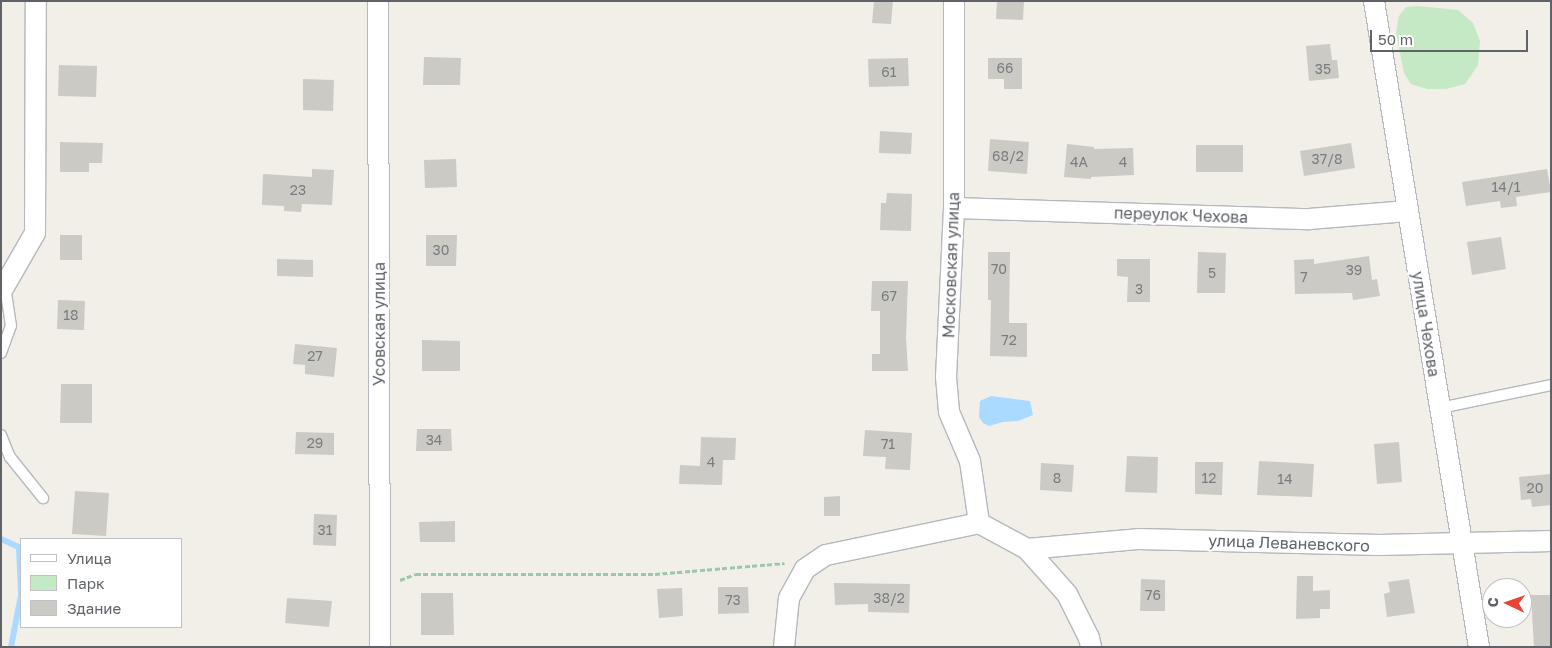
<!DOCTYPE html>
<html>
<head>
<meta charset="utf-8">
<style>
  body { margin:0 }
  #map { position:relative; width:1552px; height:648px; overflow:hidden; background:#f1efe8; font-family:"Golos Text",sans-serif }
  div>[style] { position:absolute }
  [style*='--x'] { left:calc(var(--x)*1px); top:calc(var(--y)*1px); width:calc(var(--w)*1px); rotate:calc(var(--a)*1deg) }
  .green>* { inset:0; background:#c5e8c5 }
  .water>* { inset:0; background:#aadaff }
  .stream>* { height:6px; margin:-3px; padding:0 3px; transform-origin:3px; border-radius:3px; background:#aadaff }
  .building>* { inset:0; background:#cccac5 }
  .path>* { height:3px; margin-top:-1.5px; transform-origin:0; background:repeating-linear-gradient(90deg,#9cc7a9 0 5px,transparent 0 7.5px) }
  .roads { filter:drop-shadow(1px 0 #b5b8bc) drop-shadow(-1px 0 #b5b8bc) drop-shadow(0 1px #b5b8bc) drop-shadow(0 -1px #b5b8bc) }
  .service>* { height:10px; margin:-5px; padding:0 5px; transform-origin:5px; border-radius:5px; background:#fff }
  .minor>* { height:20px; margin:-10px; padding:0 10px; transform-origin:10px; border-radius:10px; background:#fff }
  span { translate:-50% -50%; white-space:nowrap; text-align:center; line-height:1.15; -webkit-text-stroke:4.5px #fff; paint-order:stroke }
  .number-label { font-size:14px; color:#7a7d7f }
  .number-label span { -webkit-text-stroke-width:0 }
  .street-label { font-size:16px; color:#5f6368 }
  .frame { position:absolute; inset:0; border:2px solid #5f6368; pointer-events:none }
  .legend { position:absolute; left:20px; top:538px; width:162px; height:90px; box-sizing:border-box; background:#fff; border:1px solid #bfc1c3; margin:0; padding:6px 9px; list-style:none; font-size:15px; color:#5f6368 }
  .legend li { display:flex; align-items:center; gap:10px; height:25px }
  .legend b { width:25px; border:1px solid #bfc1c3 }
  .north { position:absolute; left:1482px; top:578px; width:50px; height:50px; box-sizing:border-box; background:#fff; border:1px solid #bfc1c3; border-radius:50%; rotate:273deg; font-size:14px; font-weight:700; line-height:20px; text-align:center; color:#5f6368 }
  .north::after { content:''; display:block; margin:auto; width:18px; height:22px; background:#ea4335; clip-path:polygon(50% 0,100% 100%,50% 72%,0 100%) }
  .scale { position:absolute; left:1370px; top:30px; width:158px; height:22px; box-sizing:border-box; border:2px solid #5f6368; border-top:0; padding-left:6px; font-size:15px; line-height:18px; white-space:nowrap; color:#5f6368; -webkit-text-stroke:4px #fff; paint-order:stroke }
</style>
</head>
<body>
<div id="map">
  <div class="green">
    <i style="clip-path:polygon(1417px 6px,1458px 10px,1473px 23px,1480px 41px,1478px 65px,1465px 84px,1446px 89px,1427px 89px,1411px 84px,1404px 73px,1396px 33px,1399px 16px,1406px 7px)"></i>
  </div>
  <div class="water">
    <i style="clip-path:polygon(991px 396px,1030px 401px,1033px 415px,1018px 421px,1003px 422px,989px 426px,983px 423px,979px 417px,980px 401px)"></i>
  </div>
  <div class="stream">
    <i style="--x:1;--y:539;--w:20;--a:24"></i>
    <i style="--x:19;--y:547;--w:47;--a:87.6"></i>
    <i style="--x:11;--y:647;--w:53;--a:-79.1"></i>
  </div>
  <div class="building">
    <i style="clip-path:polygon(874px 1px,893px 1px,891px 24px,872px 23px)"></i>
    <i style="clip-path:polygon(997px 1px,1024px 1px,1023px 20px,996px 19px)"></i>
    <i style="clip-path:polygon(1330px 44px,1332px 60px,1337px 60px,1339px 78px,1309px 81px,1306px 46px)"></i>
    <i style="clip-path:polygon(424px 57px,461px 58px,460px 85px,423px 85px)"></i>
    <i style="clip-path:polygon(908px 58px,909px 86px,869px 87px,868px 59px)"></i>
    <i style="clip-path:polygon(988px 58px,1022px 58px,1022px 89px,1004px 89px,1004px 79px,988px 79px)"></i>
    <i style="clip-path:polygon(59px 65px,97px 66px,96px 97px,58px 96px)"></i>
    <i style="clip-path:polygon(303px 79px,334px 80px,333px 111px,303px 110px)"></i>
    <i style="clip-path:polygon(880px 131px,912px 133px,911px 154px,879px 153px)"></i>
    <i style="clip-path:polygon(990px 139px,1029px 142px,1027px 174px,988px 171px)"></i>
    <i style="clip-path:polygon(60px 142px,103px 143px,102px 163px,89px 163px,89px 172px,60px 172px)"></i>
    <i style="clip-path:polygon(1351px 143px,1355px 168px,1304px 176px,1300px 151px)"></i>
    <i style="clip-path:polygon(1067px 144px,1094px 147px,1094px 149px,1133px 148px,1134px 175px,1091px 177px,1091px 179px,1064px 177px)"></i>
    <i style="clip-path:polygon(1196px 145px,1243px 145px,1243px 172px,1196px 172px)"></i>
    <i style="clip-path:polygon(456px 159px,457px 187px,425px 188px,424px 160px)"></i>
    <i style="clip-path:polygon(312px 169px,334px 170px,332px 205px,302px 204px,301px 212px,284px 211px,284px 206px,262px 205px,263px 174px,312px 177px)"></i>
    <i style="clip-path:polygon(1547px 169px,1551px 192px,1516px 197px,1517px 206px,1501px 208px,1500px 201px,1466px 206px,1462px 182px)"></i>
    <i style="clip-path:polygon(887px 193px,912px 194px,911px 231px,880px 230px,881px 203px,886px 203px)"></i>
    <i style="clip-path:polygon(60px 235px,82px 235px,82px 260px,60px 260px)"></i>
    <i style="clip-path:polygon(426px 235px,457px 235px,456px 266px,426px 266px)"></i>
    <i style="clip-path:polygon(1501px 237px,1506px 269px,1472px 275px,1467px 242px)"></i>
    <i style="clip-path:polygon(988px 252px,1010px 252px,1009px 323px,1027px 323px,1027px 357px,990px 356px,991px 300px,988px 300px)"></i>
    <i style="clip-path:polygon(1198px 252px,1226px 253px,1225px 293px,1197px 293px)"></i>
    <i style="clip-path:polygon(1369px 256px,1372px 280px,1377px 279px,1380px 296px,1353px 300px,1352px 293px,1295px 294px,1294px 260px,1314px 259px,1314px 264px)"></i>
    <i style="clip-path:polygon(277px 259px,313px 260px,313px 277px,277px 276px)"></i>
    <i style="clip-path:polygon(1117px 259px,1150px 259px,1150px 302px,1127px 302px,1128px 277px,1117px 276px)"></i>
    <i style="clip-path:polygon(872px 281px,908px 281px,906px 338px,908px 371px,872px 371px,872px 354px,880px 354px,880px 311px,871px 311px)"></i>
    <i style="clip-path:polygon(58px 300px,85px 301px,84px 330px,57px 329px)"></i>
    <i style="clip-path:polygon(422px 340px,460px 341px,460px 371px,422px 371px)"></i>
    <i style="clip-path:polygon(295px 344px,337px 348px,334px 377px,305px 374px,305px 365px,293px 364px)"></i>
    <i style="clip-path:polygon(61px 384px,92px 384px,92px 423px,60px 423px)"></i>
    <i style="clip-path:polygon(417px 429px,451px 429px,452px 451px,416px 451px)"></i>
    <i style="clip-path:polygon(865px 430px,912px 433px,910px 470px,885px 469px,886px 457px,863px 456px)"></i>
    <i style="clip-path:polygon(296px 432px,334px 433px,334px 455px,295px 454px)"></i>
    <i style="clip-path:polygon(701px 437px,736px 438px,735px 460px,723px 460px,722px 485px,679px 484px,680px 465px,700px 466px)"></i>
    <i style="clip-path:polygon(1399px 442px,1402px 482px,1377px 484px,1374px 444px)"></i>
    <i style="clip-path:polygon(1127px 456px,1158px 457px,1157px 493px,1125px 492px)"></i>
    <i style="clip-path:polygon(1259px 461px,1314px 464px,1312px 497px,1257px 495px)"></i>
    <i style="clip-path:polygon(1195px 462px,1223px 462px,1222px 495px,1195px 494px)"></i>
    <i style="clip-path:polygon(1041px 463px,1074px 465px,1072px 492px,1040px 490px)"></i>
    <i style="clip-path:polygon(1551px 474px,1551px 505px,1532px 507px,1531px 499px,1521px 500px,1519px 477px)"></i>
    <i style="clip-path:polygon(75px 491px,109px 493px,106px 536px,72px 534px)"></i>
    <i style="clip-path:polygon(840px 496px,840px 516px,824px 516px,824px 497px)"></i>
    <i style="clip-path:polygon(314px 514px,337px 515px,336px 546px,313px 545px)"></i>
    <i style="clip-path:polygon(455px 521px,455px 542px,420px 542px,419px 522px)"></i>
    <i style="clip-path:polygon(1297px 576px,1313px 576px,1313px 591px,1330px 590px,1330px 609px,1320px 609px,1320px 618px,1296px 619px)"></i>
    <i style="clip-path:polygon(1141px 579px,1165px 580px,1165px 611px,1140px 611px)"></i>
    <i style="clip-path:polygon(1409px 579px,1415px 613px,1387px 617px,1384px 594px,1390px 592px,1388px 582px)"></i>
    <i style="clip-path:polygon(834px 583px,910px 584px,909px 613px,868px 612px,868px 604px,835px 605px)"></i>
    <i style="clip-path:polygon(718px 587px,748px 587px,749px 613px,718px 614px)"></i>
    <i style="clip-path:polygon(682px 588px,683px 616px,659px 618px,657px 589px)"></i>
    <i style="clip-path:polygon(421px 593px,453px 593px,454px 635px,421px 635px)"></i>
    <i style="clip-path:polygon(1531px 595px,1551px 595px,1551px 647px,1534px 647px)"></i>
    <i style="clip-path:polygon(287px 598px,332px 601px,329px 627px,285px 623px)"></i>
  </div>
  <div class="path">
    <i style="--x:400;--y:580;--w:17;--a:-21"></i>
    <i style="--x:416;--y:574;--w:239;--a:0"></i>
    <i style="--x:655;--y:574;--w:130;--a:-4.8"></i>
  </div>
  <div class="roads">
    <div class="service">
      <i style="--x:1;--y:353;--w:29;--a:-70"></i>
      <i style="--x:11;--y:326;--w:40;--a:-98.5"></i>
      <i style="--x:1440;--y:408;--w:113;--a:-11.7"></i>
      <i style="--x:1;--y:435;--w:24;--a:68"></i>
      <i style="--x:10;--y:457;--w:53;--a:51.2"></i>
    </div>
    <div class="minor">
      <i style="--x:378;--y:1;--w:646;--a:89.82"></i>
      <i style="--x:954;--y:1;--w:207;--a:90"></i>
      <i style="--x:954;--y:208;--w:169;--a:92.7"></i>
      <i style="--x:946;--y:377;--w:35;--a:85"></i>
      <i style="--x:949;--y:412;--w:53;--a:66.8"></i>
      <i style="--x:970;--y:461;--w:63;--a:81.7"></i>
      <i style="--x:1374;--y:1;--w:654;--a:80.77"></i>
      <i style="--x:954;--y:208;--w:355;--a:1.8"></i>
      <i style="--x:1309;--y:219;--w:99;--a:-4.6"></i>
      <i style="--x:1;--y:292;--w:68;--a:-60"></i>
      <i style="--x:35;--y:233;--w:232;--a:-89.8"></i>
      <i style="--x:1027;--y:549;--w:111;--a:-5.1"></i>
      <i style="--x:1138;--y:539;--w:241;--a:1.4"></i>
      <i style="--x:1379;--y:545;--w:172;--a:-1.3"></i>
      <i style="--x:784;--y:647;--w:49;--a:-84.2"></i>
      <i style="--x:789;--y:598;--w:33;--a:-61"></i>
      <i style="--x:805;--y:569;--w:25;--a:-34"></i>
      <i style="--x:826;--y:555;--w:156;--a:-11.8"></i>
      <i style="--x:979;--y:523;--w:55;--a:28.4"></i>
      <i style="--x:1027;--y:549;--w:60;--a:48.4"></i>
      <i style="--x:1067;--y:594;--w:49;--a:63.4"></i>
      <i style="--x:1089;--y:638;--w:9;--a:77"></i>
    </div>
  </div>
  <div class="number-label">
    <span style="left:1005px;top:68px">66</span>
    <span style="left:1323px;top:69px">35</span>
    <span style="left:889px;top:72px">61</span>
    <span style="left:1008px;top:156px">68/2</span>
    <span style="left:1327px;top:159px">37/8</span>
    <span style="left:1079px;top:162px">4А</span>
    <span style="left:1123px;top:162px">4</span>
    <span style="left:1506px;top:187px">14/1</span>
    <span style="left:298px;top:190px">23</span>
    <span style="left:441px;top:250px">30</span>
    <span style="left:999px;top:269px">70</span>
    <span style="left:1354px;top:270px">39</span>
    <span style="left:1212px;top:273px">5</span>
    <span style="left:1304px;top:277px">7</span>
    <span style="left:1139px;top:289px">3</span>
    <span style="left:889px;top:296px">67</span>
    <span style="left:71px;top:315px">18</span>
    <span style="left:1009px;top:340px">72</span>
    <span style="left:315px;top:356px">27</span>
    <span style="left:434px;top:440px">34</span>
    <span style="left:315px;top:443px">29</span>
    <span style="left:888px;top:444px">71</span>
    <span style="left:711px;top:462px">4</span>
    <span style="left:1057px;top:478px">8</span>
    <span style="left:1209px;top:478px">12</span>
    <span style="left:1285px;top:479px">14</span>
    <span style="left:1535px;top:488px">20</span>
    <span style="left:325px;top:530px">31</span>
    <span style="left:1153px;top:595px">76</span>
    <span style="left:889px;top:598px">38/2</span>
    <span style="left:733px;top:600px">73</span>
  </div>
  <div class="street-label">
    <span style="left:1181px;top:215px;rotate:2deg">переулок Чехова</span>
    <span style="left:951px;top:265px;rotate:-88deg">Московская улица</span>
    <span style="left:379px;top:324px;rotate:-90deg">Усовская улица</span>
    <span style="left:1426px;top:324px;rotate:81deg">улица Чехова</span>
    <span style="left:1289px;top:543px;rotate:2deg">улица Леваневского</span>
  </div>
  <div class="frame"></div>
  <ul class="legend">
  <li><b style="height:6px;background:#fff"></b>Улица</li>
  <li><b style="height:14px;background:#c5e8c5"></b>Парк</li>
  <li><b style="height:14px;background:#cccac5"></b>Здание</li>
  </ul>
  <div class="north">С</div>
  <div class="scale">50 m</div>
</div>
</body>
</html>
